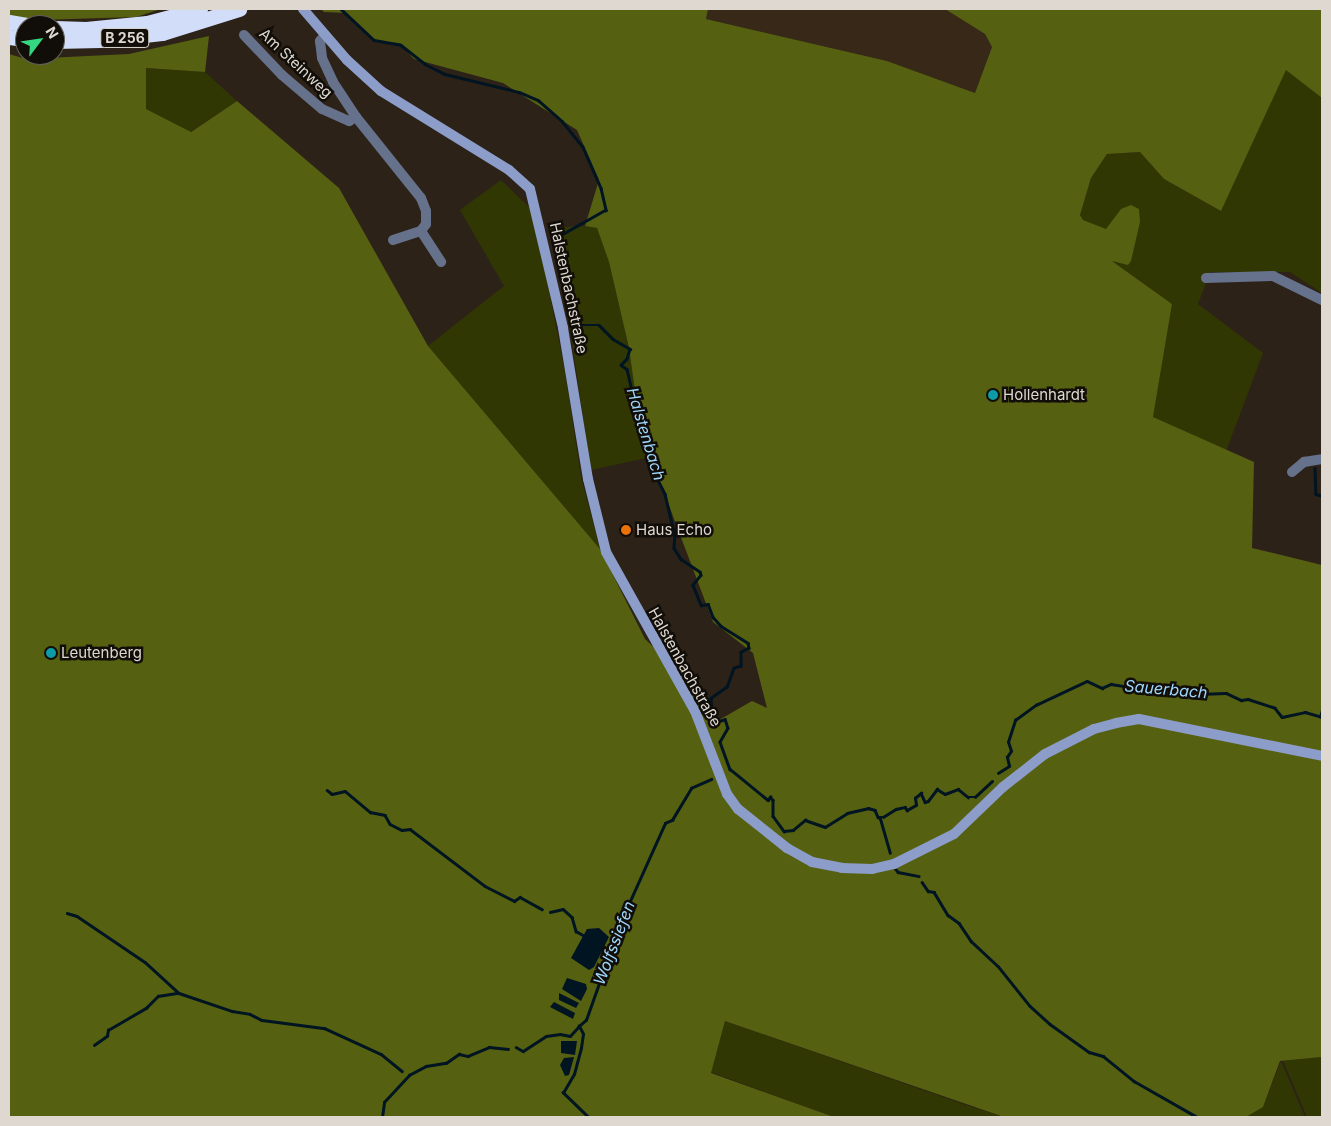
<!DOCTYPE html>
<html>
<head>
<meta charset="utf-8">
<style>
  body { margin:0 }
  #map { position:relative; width:1331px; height:1126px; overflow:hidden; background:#2d2218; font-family:Inter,sans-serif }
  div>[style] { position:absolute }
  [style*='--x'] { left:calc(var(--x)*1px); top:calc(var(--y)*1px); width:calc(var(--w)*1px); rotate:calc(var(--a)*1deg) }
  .built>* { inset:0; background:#372818 }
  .green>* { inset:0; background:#313703 }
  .forest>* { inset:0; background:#566011 }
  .water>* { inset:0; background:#001421 }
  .stream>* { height:2.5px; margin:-1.25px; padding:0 1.25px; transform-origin:1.25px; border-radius:1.25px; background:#001421 }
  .street>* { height:10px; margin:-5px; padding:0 5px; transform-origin:5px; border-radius:5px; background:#66718c }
  .secondary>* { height:10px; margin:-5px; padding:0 5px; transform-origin:5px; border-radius:5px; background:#8b9dc8 }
  .highway>* { height:15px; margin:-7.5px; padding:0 7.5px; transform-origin:7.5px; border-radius:7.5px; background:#d2def9 }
  .dots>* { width:14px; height:14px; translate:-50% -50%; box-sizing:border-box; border:2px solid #110d08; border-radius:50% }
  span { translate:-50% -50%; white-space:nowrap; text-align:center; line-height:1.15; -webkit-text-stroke:5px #110d08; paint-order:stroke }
  .shield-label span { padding:1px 4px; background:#110d08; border:1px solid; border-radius:4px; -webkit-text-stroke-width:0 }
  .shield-label { font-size:14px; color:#ded8d0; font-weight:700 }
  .street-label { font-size:15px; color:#ded8d0 }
  .poi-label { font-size:15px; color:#ded8d0 }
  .left { translate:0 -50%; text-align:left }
  .water-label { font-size:16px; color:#9ed6fb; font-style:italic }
  .frame { position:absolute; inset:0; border:10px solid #ded8d0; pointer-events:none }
  .north { position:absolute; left:15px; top:15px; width:50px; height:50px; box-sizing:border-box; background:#110d08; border:1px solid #635e58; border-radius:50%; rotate:59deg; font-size:14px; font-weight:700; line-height:20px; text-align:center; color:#ded8d0 }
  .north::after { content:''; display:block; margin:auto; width:18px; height:22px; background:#35d881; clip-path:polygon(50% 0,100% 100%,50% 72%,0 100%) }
</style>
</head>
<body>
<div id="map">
  <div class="built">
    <i style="clip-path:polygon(708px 9px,945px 9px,985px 34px,992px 47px,975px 93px,887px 61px,706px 19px)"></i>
  </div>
  <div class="green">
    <i style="clip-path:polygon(145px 68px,205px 72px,237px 101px,190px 132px,146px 109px)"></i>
    <i style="clip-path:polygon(1286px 69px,1322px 98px,1322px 293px,1290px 272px,1210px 272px,1198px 304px,1263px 353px,1226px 451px,1153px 417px,1172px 304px,1111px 260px,1080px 215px,1091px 178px,1107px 154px,1140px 152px,1164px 179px,1221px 211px)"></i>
    <i style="clip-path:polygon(501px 180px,533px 211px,565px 372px,581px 477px,600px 549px,428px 346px,504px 286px,460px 210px)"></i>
    <i style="clip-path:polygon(585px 226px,597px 228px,609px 262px,629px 348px,643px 448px,651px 457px,591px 470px,569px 322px,550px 228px)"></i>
    <i style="clip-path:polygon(725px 1021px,966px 1105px,1004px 1117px,834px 1117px,711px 1072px)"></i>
    <i style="clip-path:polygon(1322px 1057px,1322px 1117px,1307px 1117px,1283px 1061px)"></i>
    <i style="clip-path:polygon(1281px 1061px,1305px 1117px,1246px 1117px,1263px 1107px)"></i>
  </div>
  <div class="forest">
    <i style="clip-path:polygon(9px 9px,161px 9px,136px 17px,38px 20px,9px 16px)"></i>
    <i style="clip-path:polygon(321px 9px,708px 9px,706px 19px,887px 61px,975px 93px,992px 47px,985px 34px,945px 9px,1322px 9px,1322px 98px,1286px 70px,1221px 211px,1164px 179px,1140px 152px,1107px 154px,1091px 178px,1080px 215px,1083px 220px,1106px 229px,1121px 209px,1131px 205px,1139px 209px,1140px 222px,1131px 261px,1128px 265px,1112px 261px,1172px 304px,1153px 417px,1254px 462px,1252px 548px,1322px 565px,1322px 1057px,1280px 1061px,1263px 1107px,1246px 1117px,1004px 1117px,725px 1021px,711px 1073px,834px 1117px,9px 1117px,9px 54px,26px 59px,129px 54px,209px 36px,205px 72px,146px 68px,146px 109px,191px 132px,237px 101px,339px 188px,428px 346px,600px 549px,645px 639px,698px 689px,719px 720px,752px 701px,767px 708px,753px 653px,713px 622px,651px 458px,643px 448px,629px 348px,609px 262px,597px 228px,585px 226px,599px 180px,577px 130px,503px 83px,414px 59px,399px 43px,374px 42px,346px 13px,324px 12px)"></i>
  </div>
  <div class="water">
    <i style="clip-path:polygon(599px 928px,609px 937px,594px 967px,589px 970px,571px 958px,587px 929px)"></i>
    <i style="clip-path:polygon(567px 978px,586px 984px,587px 989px,581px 1001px,562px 989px)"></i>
    <i style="clip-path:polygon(559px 993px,579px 1003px,576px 1008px,559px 1000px)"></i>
    <i style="clip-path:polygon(554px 1002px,575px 1013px,573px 1019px,550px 1007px)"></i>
    <i style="clip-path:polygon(561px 1041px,577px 1041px,575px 1055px,561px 1053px)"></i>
    <i style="clip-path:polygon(574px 1057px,569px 1075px,565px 1076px,560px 1065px,564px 1058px)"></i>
  </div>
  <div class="stream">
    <i style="--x:341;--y:9;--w:45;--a:43.2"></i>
    <i style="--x:374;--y:40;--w:27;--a:10"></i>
    <i style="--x:401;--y:45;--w:31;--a:38"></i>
    <i style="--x:425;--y:64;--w:22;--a:27"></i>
    <i style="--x:445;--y:74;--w:76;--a:13.7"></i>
    <i style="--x:519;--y:92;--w:21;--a:23"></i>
    <i style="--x:538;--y:100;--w:32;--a:41"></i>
    <i style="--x:562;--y:121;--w:33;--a:51"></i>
    <i style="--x:583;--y:147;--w:45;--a:66.3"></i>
    <i style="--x:601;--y:188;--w:23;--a:77"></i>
    <i style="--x:606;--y:210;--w:61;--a:150.5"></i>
    <i style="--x:553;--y:240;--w:85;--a:75.6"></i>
    <i style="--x:574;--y:322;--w:4;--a:56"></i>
    <i style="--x:576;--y:325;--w:23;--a:0"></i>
    <i style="--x:599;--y:325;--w:20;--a:45"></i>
    <i style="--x:613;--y:339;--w:20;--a:30"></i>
    <i style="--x:630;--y:349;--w:10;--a:107"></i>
    <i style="--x:627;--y:359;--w:8;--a:135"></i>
    <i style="--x:621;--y:365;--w:7;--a:34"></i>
    <i style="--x:627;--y:369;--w:26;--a:77"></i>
    <i style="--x:633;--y:394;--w:13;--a:58"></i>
    <i style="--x:640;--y:405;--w:77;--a:76.5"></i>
    <i style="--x:658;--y:480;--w:16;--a:63"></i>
    <i style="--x:665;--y:494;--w:43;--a:76.6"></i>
    <i style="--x:675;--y:536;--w:12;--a:95"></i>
    <i style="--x:674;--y:548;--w:13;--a:58"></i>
    <i style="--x:681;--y:559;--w:23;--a:34"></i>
    <i style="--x:700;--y:572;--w:3;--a:72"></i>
    <i style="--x:701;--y:575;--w:13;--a:129"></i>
    <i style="--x:693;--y:585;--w:22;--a:68"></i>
    <i style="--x:701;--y:605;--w:7;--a:-8"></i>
    <i style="--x:708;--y:604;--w:14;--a:69"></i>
    <i style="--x:713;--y:617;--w:12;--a:48"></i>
    <i style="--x:721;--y:626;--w:32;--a:32"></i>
    <i style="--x:748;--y:643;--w:5;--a:79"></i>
    <i style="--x:749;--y:648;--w:9;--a:153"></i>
    <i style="--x:741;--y:652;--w:14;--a:90"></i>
    <i style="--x:741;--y:666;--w:7;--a:164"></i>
    <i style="--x:734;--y:668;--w:20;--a:110"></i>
    <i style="--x:727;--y:687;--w:19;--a:145"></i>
    <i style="--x:711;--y:698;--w:20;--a:87"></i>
    <i style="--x:712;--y:718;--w:6;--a:45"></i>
    <i style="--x:716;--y:722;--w:9;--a:-18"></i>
    <i style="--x:725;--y:719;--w:9;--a:72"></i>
    <i style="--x:728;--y:728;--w:16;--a:120"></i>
    <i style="--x:720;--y:742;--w:29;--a:70"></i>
    <i style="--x:1315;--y:468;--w:26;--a:88"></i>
    <i style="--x:1316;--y:494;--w:6;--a:18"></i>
    <i style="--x:1320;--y:717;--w:7;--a:-74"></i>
    <i style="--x:730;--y:769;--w:49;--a:39.2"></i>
    <i style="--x:768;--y:800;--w:4;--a:-56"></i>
    <i style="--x:770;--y:797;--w:4;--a:45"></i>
    <i style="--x:773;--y:800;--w:16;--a:90"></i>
    <i style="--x:773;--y:816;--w:19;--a:54"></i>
    <i style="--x:784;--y:831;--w:9;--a:-6"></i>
    <i style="--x:793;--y:830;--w:16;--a:-40"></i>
    <i style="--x:805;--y:820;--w:21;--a:19"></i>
    <i style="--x:825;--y:827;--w:26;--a:-32"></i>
    <i style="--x:847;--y:813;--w:22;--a:-13"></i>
    <i style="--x:868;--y:808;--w:7;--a:16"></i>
    <i style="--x:875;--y:810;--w:8;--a:67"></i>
    <i style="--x:878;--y:817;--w:5;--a:0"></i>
    <i style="--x:883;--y:817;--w:15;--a:-32"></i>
    <i style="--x:896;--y:809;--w:9;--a:-13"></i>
    <i style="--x:905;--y:807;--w:4;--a:56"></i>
    <i style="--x:907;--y:810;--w:10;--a:-29"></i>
    <i style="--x:916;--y:805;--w:7;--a:-98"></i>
    <i style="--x:915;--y:798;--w:8;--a:-40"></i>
    <i style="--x:921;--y:793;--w:10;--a:66"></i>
    <i style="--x:925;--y:802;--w:3;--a:-18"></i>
    <i style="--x:928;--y:801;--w:15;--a:-53"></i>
    <i style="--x:937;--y:789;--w:9;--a:32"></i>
    <i style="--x:945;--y:794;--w:14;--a:-21"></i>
    <i style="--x:958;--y:789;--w:13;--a:39"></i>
    <i style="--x:968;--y:797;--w:7;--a:0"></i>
    <i style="--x:975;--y:797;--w:23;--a:-43"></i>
    <i style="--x:998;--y:773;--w:13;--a:-32"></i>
    <i style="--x:1009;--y:766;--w:9;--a:-103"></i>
    <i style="--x:1007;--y:757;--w:7;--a:-56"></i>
    <i style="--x:1011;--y:751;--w:9;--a:-108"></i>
    <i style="--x:1008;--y:742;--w:23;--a:-72"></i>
    <i style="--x:1015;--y:720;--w:26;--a:-36"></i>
    <i style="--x:1036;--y:705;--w:56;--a:-25.2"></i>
    <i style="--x:1087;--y:681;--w:17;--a:25"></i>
    <i style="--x:1102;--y:688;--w:10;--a:-24"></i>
    <i style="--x:1111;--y:684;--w:18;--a:9"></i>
    <i style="--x:1129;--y:687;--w:13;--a:-13"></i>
    <i style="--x:1142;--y:684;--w:15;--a:23"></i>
    <i style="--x:1156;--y:690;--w:14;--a:-17"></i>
    <i style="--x:1169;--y:686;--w:29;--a:16"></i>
    <i style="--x:1197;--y:694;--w:29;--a:-2"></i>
    <i style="--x:1226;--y:693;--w:17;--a:25"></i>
    <i style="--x:1241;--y:700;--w:7;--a:-8"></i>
    <i style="--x:1248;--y:699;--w:28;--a:18"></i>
    <i style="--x:1275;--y:708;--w:11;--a:52"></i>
    <i style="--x:1282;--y:717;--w:24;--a:-12"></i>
    <i style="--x:1305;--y:712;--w:18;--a:16"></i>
    <i style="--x:327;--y:790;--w:6;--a:39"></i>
    <i style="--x:332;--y:794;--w:13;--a:-13"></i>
    <i style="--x:345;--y:791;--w:33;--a:40"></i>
    <i style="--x:370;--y:812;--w:15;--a:11"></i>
    <i style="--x:385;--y:815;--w:10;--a:61"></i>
    <i style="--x:390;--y:824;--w:13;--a:27"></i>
    <i style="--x:402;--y:830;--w:8;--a:-7"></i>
    <i style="--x:410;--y:829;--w:94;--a:37.2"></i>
    <i style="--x:485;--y:886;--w:33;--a:27"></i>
    <i style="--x:514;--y:901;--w:7;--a:-34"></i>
    <i style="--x:520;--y:897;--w:25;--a:29"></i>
    <i style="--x:880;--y:817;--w:37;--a:74"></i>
    <i style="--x:895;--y:868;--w:5;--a:53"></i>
    <i style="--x:898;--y:872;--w:21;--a:11"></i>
    <i style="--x:922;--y:882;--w:11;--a:56"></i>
    <i style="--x:928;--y:891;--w:6;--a:9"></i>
    <i style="--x:934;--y:892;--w:27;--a:59"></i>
    <i style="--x:948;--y:915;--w:14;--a:36"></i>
    <i style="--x:959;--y:923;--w:22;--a:56"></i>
    <i style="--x:971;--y:941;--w:37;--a:43"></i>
    <i style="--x:998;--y:966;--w:51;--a:51.3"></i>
    <i style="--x:1030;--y:1006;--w:27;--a:42"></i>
    <i style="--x:1050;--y:1024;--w:48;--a:35.7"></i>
    <i style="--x:1089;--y:1052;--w:15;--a:16"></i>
    <i style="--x:1103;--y:1056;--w:40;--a:39"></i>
    <i style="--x:1134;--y:1081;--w:73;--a:29.7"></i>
    <i style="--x:550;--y:912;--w:13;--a:-13"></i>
    <i style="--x:563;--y:909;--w:12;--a:42"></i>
    <i style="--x:572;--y:917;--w:15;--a:74"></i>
    <i style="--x:576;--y:931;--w:8;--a:30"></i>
    <i style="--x:67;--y:913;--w:10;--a:17"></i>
    <i style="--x:77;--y:916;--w:82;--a:34.1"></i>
    <i style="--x:145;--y:962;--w:46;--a:42.4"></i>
    <i style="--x:179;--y:993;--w:56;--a:18.8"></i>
    <i style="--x:232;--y:1011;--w:18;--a:9"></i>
    <i style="--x:250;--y:1014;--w:13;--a:27"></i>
    <i style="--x:262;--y:1020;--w:63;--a:7.4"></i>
    <i style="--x:324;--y:1028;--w:63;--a:24.5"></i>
    <i style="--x:381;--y:1054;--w:27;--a:39"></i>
    <i style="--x:94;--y:1045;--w:16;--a:-35"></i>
    <i style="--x:107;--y:1036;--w:6;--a:-81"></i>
    <i style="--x:108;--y:1030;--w:44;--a:-30.1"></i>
    <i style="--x:146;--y:1008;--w:17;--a:-45"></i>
    <i style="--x:158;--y:996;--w:20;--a:-9"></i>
    <i style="--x:516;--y:1047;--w:8;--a:30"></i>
    <i style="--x:523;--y:1051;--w:27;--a:-33"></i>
    <i style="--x:546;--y:1036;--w:14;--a:-8"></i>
    <i style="--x:560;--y:1034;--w:10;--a:11"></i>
    <i style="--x:570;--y:1036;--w:13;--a:-48"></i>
    <i style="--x:382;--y:1117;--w:15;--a:-82"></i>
    <i style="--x:384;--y:1102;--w:37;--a:-47"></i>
    <i style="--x:409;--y:1075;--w:19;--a:-28"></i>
    <i style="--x:426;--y:1066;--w:20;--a:-9"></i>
    <i style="--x:446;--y:1063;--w:16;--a:-35"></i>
    <i style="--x:459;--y:1054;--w:9;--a:13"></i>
    <i style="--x:468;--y:1056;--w:23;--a:-23"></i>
    <i style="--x:489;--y:1047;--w:19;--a:6"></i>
    <i style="--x:588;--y:1117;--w:35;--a:-136"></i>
    <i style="--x:563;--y:1093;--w:22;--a:-60"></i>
    <i style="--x:574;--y:1074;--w:27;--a:-75"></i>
    <i style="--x:581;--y:1048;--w:14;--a:-82"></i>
    <i style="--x:583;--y:1034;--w:9;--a:-117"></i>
    <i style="--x:579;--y:1026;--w:9;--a:-41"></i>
    <i style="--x:586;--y:1020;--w:105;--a:-70.5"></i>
    <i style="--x:621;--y:921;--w:107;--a:-65.8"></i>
    <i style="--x:665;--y:823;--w:8;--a:-23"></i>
    <i style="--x:672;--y:820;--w:37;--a:-59"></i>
    <i style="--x:691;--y:788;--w:22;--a:-24"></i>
  </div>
  <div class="street">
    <i style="--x:244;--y:35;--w:55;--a:46.5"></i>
    <i style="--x:282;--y:75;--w:52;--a:40.4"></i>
    <i style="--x:322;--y:109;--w:30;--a:24"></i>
    <i style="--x:349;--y:121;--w:8;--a:-30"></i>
    <i style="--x:325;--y:35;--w:8;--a:130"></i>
    <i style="--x:320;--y:41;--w:17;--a:83"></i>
    <i style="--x:322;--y:58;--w:26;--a:65"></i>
    <i style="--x:333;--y:82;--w:42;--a:56.7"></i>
    <i style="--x:356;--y:117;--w:104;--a:51.3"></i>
    <i style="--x:421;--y:198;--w:14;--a:69"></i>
    <i style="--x:426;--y:211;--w:13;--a:90"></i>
    <i style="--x:426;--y:224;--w:9;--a:126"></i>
    <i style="--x:421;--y:231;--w:37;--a:57"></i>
    <i style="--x:393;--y:240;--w:29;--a:-18"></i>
    <i style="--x:1206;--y:278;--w:67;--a:-1.7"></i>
    <i style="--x:1273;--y:276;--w:55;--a:26.1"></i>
    <i style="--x:1292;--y:472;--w:16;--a:-40"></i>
    <i style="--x:1304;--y:462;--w:18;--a:-9"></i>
  </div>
  <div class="secondary">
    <i style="--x:303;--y:9;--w:67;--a:49.2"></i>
    <i style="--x:347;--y:60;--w:46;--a:42.4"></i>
    <i style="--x:381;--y:91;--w:150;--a:31.7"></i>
    <i style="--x:509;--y:170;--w:28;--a:42"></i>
    <i style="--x:530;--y:189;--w:143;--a:76.6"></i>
    <i style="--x:563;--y:328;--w:153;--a:80.6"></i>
    <i style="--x:588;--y:479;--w:75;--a:76.1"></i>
    <i style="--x:606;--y:552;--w:182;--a:60.8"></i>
    <i style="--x:695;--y:711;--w:89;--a:68.9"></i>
    <i style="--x:727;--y:794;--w:19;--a:54"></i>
    <i style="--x:738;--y:809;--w:63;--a:38.5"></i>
    <i style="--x:787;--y:848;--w:29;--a:29"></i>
    <i style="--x:812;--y:862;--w:31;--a:11"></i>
    <i style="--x:842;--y:868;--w:30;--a:2"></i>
    <i style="--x:872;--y:869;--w:23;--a:-13"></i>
    <i style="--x:894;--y:864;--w:67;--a:-26.6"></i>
    <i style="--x:954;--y:834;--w:68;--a:-43.8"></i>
    <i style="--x:1003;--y:787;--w:53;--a:-38.2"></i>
    <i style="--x:1045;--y:754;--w:55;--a:-27"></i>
    <i style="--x:1094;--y:729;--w:23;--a:-15"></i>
    <i style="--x:1116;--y:723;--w:23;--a:-10"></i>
    <i style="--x:1139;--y:719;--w:187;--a:11.4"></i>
  </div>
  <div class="highway">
    <i style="--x:9;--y:22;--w:18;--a:9"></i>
    <i style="--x:55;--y:28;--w:31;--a:2"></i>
    <i style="--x:86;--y:29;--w:61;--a:-5.6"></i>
    <i style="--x:147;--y:23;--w:55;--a:-14.8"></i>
    <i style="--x:9;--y:37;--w:16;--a:7"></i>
    <i style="--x:55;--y:41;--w:45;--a:-1.3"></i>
    <i style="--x:100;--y:40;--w:62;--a:-6.4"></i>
    <i style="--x:162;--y:33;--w:81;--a:-17.3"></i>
  </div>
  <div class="dots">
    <i style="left:993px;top:395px;background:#0f9aa8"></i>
    <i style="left:626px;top:530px;background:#e8710a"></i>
    <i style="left:51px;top:653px;background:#0f9aa8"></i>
  </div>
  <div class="shield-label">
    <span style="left:125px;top:38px">B 256</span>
  </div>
  <div class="street-label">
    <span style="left:296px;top:63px;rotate:43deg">Am Steinweg</span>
    <span style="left:569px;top:288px;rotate:78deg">Halstenbachstraße</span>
    <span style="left:685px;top:667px;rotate:61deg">Halstenbachstraße</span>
  </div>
  <div class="poi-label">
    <span class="left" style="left:1003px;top:395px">Hollenhardt</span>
    <span class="left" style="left:636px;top:530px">Haus Echo</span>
    <span class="left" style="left:61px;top:653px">Leutenberg</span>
  </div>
  <div class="water-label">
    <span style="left:646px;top:434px;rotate:73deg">Halstenbach</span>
    <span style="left:1166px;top:689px;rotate:5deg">Sauerbach</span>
    <span style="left:614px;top:943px;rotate:-69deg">Wolfssiefen</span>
  </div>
  <div class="frame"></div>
  <div class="north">N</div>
</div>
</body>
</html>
